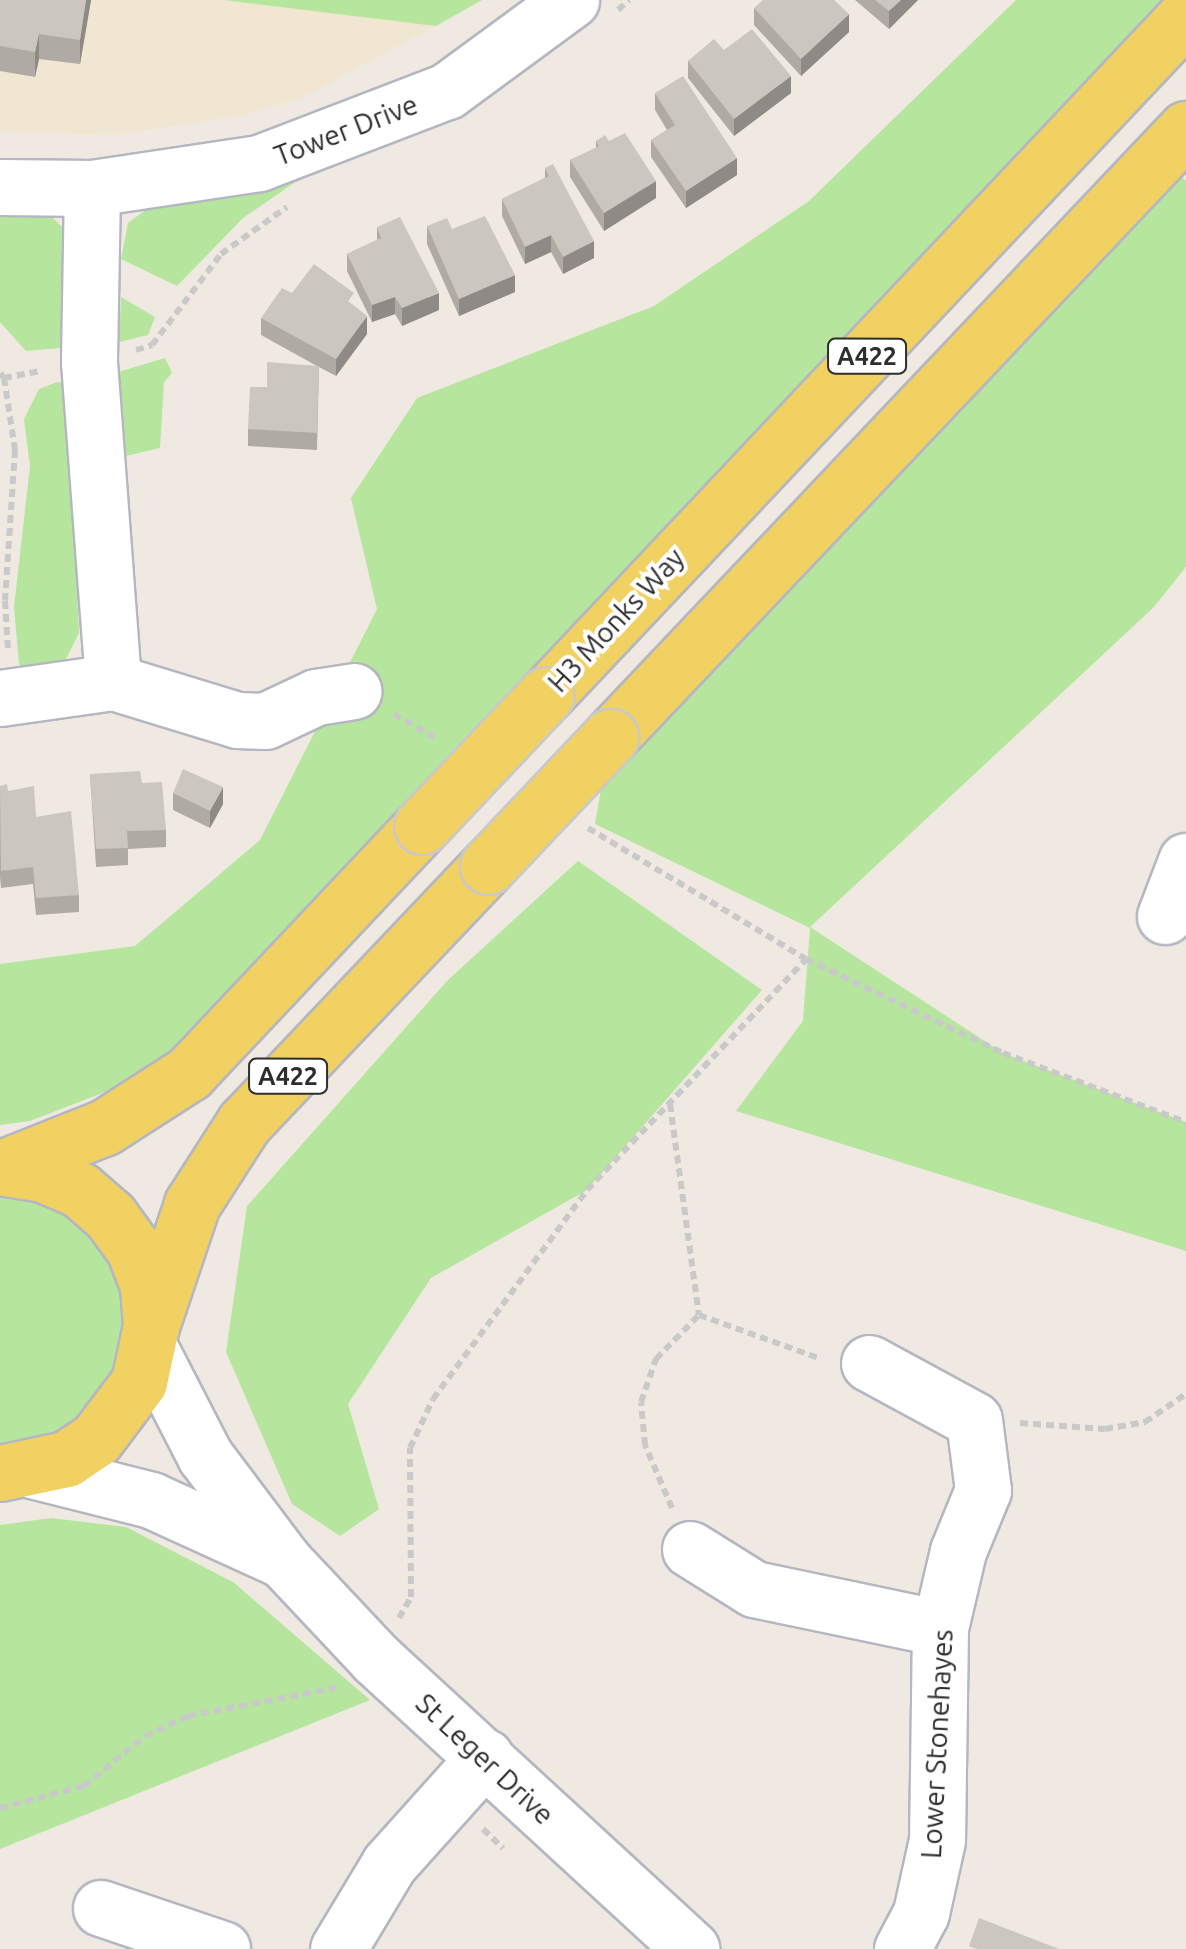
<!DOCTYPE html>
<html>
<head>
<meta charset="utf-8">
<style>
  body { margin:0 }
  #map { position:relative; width:1186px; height:1949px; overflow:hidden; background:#efe9e1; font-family:Ubuntu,sans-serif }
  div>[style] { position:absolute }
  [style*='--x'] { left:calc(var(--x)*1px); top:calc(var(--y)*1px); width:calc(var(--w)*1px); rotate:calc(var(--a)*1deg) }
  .education>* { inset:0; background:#f0e6d1 }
  .green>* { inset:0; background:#b6e59e }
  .path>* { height:6px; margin-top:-3px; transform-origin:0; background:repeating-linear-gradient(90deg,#c9c9c9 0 8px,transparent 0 13px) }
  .roads { filter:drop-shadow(2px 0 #b4b7c1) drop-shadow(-2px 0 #b4b7c1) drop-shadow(0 2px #b4b7c1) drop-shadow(0 -2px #b4b7c1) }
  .minor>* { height:55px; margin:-27.5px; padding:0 27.5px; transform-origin:27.5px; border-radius:27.5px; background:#fff }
  .major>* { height:55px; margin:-27.5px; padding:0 27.5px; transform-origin:27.5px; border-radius:27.5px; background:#f2d163 }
  .bridges { filter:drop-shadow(2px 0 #c9c9c9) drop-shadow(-2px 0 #c9c9c9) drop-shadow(0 2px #c9c9c9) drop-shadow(0 -2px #c9c9c9) }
  .major-bridge>* { height:55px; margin:-27.5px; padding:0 27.5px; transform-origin:27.5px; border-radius:27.5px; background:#f2d163 }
  .wall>* { inset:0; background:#afaba4 }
  .shaded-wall>* { inset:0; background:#8e8b86 }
  .building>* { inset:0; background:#cbc7bf }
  span { translate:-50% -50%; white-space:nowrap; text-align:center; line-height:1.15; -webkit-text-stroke:8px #fff; paint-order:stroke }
  .shield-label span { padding:2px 8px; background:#fff; border:2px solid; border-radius:8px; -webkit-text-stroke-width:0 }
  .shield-label { font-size:25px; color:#2e2e2e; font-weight:700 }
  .street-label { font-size:28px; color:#2e2e2e }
</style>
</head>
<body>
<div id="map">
  <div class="education">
    <i style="clip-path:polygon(0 0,482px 0,306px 96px,245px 115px,113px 135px,0 131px)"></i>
  </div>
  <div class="green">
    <i style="clip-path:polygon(224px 0,482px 0,436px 26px)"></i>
    <i style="clip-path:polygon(1016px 0,1186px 0,422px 826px,158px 1062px,105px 1092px,30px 1121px,0 1125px,0 964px,135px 946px,260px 840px,377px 609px,351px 498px,417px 398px,654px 306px,809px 201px)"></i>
    <i style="clip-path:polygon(351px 156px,294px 183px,243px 218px,177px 286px,121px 259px,128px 223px,147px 209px)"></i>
    <i style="clip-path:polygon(1156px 163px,1186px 180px,1186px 567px,1153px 608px,810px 927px,1003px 1053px,1186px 1122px,1186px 1251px,736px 1111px,803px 1021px,810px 928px,595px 824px,610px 737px)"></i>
    <i style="clip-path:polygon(0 207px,44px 209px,69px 234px,71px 347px,26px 351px,0 322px)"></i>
    <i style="clip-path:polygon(121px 297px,155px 317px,148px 335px,119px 342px)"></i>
    <i style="clip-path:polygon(165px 358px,172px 373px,164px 382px,160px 448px,117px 458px,108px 375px)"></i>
    <i style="clip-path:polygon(57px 382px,67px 383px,79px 633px,62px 667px,35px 681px,19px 664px,14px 607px,30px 466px,24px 419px,39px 389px)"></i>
    <i style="clip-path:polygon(578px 861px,762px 990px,587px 1190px,431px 1278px,348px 1404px,379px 1509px,340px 1536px,292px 1504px,226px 1352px,247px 1206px,447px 981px)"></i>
    <i style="clip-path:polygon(0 1198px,31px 1201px,70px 1218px,101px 1248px,120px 1287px,124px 1329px,114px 1371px,90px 1407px,59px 1431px,23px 1444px,0 1444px)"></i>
    <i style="clip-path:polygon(51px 1518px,126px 1527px,233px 1582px,370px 1700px,0 1849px,0 1525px)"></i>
  </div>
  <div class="path">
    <i style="--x:618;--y:10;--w:15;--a:-42"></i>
    <i style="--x:136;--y:350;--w:17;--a:-17"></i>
    <i style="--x:152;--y:345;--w:114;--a:-52.8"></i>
    <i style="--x:221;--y:254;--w:81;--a:-35.5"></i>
    <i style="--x:0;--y:373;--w:6;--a:51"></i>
    <i style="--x:4;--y:378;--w:38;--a:-11"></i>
    <i style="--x:4;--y:378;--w:73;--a:81.3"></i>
    <i style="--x:15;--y:450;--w:151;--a:93.8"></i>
    <i style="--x:5;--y:601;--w:49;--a:86.5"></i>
    <i style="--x:394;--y:714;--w:52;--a:30"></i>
    <i style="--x:588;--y:828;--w:254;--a:31"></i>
    <i style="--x:806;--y:959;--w:218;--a:25.5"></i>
    <i style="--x:1003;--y:1053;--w:196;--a:20.7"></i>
    <i style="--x:670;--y:1104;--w:213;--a:82.2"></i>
    <i style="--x:699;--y:1315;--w:130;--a:19.8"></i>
    <i style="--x:1020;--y:1423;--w:85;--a:4"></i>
    <i style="--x:1105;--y:1429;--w:41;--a:-9.9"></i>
    <i style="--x:1145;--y:1422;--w:50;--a:-34.3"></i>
    <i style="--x:672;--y:1508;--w:69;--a:-113.2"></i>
    <i style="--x:645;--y:1445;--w:43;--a:-95.3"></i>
    <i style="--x:641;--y:1402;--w:46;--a:-70.8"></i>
    <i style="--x:656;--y:1359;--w:62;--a:-45.7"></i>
    <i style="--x:399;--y:1618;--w:24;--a:-60"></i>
    <i style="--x:411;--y:1597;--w:149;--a:-90.4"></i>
    <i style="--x:410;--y:1448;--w:54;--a:-64.9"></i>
    <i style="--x:433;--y:1399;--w:260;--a:-53.6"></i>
    <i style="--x:587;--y:1190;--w:318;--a:-46.5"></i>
    <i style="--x:0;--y:1808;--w:87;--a:-14.7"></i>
    <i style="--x:84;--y:1786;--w:79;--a:-39.3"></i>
    <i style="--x:145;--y:1736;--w:47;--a:-24.9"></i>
    <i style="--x:188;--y:1716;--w:155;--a:-10.8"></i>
    <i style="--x:483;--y:1829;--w:28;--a:44"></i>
  </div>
  <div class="roads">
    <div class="minor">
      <i style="--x:0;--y:187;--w:92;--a:0.6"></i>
      <i style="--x:92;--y:188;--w:169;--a:-8.5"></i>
      <i style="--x:259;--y:163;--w:201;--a:-21"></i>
      <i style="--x:447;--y:91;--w:154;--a:-36.3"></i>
      <i style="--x:92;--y:188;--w:174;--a:91"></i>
      <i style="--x:89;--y:362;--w:321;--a:85.7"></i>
      <i style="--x:0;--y:698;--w:114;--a:-8.1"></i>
      <i style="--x:113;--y:682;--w:130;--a:17"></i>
      <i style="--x:237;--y:720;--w:28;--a:2"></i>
      <i style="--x:265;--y:721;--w:56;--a:-25.2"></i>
      <i style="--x:316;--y:697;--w:38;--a:-9"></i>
      <i style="--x:1165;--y:916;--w:59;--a:-69.1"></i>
      <i style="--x:149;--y:1347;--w:123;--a:62.8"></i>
      <i style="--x:205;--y:1456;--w:133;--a:53"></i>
      <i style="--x:285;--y:1562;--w:132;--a:46.8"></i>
      <i style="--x:375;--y:1658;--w:430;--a:42.6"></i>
      <i style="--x:869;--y:1363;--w:119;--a:28.5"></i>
      <i style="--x:974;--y:1420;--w:71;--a:82.7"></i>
      <i style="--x:983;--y:1490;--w:66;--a:112.3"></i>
      <i style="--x:958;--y:1551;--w:79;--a:103.2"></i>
      <i style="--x:940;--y:1628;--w:212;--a:90.8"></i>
      <i style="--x:937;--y:1840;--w:75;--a:102.4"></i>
      <i style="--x:921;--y:1913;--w:41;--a:117.8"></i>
      <i style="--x:32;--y:1470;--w:123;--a:14.1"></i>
      <i style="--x:151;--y:1500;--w:140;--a:24.5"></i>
      <i style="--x:690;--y:1549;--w:75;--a:32"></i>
      <i style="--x:754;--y:1589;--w:190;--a:11.8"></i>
      <i style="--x:101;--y:1908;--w:128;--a:18.7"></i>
      <i style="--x:338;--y:1949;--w:99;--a:-59"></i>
      <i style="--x:389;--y:1864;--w:144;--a:-48.1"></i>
    </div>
    <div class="major">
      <i style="--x:546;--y:695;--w:933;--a:-46.69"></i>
      <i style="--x:610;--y:737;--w:838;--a:-46.55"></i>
      <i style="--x:0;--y:1167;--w:44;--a:9.2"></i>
      <i style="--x:43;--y:1174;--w:40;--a:23.4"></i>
      <i style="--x:80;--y:1190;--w:40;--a:41"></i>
      <i style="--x:110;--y:1216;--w:41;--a:54"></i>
      <i style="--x:134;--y:1249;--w:40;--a:69"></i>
      <i style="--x:148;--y:1286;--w:40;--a:85.7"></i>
      <i style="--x:151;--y:1326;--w:57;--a:102.1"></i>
      <i style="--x:139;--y:1382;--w:71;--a:127"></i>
      <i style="--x:96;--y:1439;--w:36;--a:146"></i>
      <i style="--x:66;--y:1459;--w:67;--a:168"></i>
      <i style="--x:4;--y:1167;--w:109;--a:-21.6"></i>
      <i style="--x:105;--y:1127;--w:100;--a:-32.7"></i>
      <i style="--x:189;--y:1073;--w:340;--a:-46.7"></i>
      <i style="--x:151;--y:1326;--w:129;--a:-71.4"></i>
      <i style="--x:192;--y:1204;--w:96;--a:-57.3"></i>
      <i style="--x:244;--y:1123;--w:354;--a:-46.5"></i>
    </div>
  </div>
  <div class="bridges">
    <div class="major-bridge">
      <i style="--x:422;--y:826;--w:180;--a:-46.6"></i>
      <i style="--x:488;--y:866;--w:178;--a:-46.6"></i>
    </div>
  </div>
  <div class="wall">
    <i style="clip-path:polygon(0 0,91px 0,80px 64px,39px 59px,35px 77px,0 71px)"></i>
    <i style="clip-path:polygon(855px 0,918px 0,889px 29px)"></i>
    <i style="clip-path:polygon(754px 8px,849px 32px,801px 76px,754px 25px)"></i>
    <i style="clip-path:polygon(724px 50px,791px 93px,734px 136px,688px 78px,688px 61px)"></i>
    <i style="clip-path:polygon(655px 93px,737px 175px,686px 208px,651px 157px,651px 140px,667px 130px,655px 110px)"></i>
    <i style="clip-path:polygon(596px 141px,609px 141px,656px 198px,604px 231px,570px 177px,570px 160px,596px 148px)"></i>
    <i style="clip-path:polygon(545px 168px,594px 258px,563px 274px,551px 252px,525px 264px,502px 216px,502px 199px,545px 178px)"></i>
    <i style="clip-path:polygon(427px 226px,452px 229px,515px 292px,459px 316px,427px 244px)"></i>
    <i style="clip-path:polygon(377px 227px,439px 310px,402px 326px,395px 314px,372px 322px,347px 271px,347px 254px,377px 240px)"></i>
    <i style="clip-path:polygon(354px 306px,367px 334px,336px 376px,319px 367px,317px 450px,248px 446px,248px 429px,267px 387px,317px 366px,261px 335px,261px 318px)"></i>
    <i style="clip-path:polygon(90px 774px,142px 783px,166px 830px,166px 847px,128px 849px,128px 865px,96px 867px)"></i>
    <i style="clip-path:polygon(0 786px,36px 817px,79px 895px,79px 912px,36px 915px,33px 884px,1px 888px,0 877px)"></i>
    <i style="clip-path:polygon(173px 793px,223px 804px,210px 828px,173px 810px)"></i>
  </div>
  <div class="shaded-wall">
    <i style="clip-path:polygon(86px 0,91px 0,80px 64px,80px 40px)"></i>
    <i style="clip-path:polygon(901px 0,918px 0,889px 29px,889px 11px)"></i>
    <i style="clip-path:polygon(849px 14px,849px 32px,801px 76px,801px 59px)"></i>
    <i style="clip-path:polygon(39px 34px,39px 59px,35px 77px,35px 52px)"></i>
    <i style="clip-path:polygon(791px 76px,791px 93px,734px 136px,734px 119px)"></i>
    <i style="clip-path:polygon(737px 158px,737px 175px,686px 208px,686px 191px)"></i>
    <i style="clip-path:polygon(656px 181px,656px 198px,604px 231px,604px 213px)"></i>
    <i style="clip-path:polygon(551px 235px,551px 252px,525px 264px,525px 247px)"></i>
    <i style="clip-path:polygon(594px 241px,594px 258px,563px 274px,563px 257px)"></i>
    <i style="clip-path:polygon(515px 275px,515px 292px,459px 316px,459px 299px)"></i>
    <i style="clip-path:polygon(439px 293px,439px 310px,402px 326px,402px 308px)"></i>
    <i style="clip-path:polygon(395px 297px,395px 314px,372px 322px,372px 305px)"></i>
    <i style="clip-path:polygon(367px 316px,367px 334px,336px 376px,336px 359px)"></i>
    <i style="clip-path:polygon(223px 787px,223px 804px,210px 828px,210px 811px)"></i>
  </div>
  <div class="building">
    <i style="clip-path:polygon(0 0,86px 0,80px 40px,39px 34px,35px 52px,0 46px)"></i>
    <i style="clip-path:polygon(763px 0,834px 0,849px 14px,801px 59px,754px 8px)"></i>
    <i style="clip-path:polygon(875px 0,901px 0,889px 11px)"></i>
    <i style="clip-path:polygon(752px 29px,791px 76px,734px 119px,688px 61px,714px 39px,724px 50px)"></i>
    <i style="clip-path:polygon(683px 76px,737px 158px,686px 191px,651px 140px,675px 125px,655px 93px)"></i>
    <i style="clip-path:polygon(625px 133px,656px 181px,604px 213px,570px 160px,599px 146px,596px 141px,605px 135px,609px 141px)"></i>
    <i style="clip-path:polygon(553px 164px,594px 241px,563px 257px,551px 235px,525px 247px,502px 199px,549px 176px,545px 168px)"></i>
    <i style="clip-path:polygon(485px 216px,515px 275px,459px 299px,427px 226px,447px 218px,452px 229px)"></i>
    <i style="clip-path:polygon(400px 217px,439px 293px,402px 308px,395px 297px,372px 305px,347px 254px,381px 238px,377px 227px)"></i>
    <i style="clip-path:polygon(314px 264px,354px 293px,348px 301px,367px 316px,336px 359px,261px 318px,282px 288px,292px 293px)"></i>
    <i style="clip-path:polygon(267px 362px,319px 366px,317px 433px,248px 429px,250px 387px,267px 387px)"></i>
    <i style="clip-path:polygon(183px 769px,223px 787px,210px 811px,173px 793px)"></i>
    <i style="clip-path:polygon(140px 771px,142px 783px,162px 782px,166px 830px,127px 831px,128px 848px,96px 849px,90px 774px)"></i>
    <i style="clip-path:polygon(7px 784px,8px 791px,34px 786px,36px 817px,71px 811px,79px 895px,36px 898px,33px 867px,1px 871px,0 786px)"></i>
    <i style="clip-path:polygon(979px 1918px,1059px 1949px,977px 1949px,969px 1946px)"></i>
  </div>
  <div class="shield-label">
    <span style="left:867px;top:356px">A422</span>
    <span style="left:288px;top:1076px">A422</span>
  </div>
  <div class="street-label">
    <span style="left:346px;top:130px;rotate:-21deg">Tower Drive</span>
    <span style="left:616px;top:620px;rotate:-47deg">H3 Monks Way</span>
    <span style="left:937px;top:1744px;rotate:-87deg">Lower Stonehayes</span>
    <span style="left:485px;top:1759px;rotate:43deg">St Leger Drive</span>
  </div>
</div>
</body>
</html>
